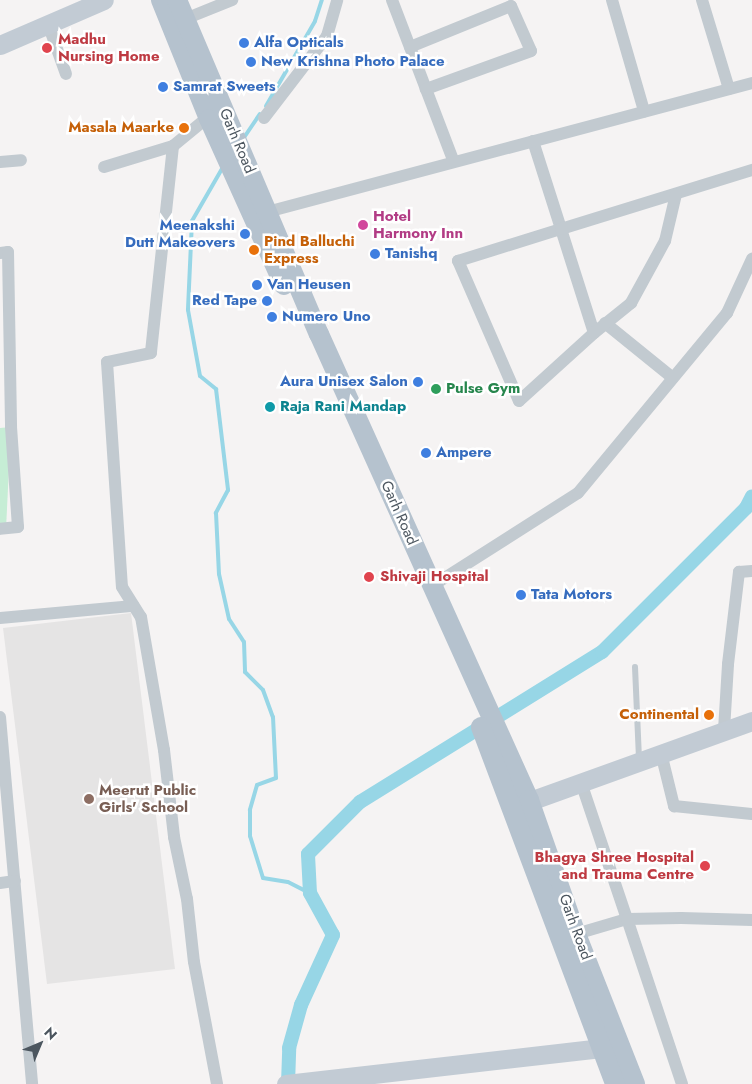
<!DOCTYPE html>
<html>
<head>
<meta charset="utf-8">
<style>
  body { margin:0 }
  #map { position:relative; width:752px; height:1084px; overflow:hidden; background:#f5f3f3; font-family:Jost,sans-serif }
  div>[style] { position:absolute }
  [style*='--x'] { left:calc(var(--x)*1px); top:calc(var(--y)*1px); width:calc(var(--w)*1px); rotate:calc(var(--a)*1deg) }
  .education>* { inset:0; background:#e5e4e4 }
  .green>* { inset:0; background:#c6edd5 }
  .stream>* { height:4px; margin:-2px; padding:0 2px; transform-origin:2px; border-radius:2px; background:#97d6e6 }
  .canal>* { height:14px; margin:-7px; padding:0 7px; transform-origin:7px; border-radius:7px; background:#97d6e6 }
  .lane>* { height:6px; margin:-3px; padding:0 3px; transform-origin:3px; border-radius:3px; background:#c2cad0 }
  .street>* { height:12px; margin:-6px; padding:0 6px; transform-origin:6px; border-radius:6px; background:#c2cad0 }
  .secondary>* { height:19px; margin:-9.5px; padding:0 9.5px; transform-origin:9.5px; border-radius:9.5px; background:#c2cbd4 }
  .primary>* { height:20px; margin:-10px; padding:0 10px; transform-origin:10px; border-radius:10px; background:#b5c2ce }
  .dots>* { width:14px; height:14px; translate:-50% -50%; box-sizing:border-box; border:2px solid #fff; border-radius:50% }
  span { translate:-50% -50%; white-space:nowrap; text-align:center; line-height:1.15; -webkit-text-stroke:5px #fff; paint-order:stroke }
  .health-label { font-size:15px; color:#be3a42; font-weight:700 }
  .left { translate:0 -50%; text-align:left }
  .right { translate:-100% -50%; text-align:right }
  .shop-label { font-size:15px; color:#366cbe; font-weight:700 }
  .food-label { font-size:15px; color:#c56008; font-weight:700 }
  .street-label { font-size:15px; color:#4c565f }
  .hotel-label { font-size:15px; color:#b23c85; font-weight:700 }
  .leisure-label { font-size:15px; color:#27864d; font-weight:700 }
  .culture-label { font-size:15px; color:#0d838f; font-weight:700 }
  .education-label { font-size:15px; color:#785e54; font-weight:700 }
  .north { position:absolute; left:15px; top:1019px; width:50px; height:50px; -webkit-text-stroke:4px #fff; paint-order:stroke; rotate:45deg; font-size:14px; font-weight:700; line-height:20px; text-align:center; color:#4c565f }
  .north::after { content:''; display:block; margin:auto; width:18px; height:22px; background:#4c565f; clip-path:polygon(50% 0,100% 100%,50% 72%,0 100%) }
</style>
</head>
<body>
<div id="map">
  <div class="education">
    <i style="clip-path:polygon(131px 613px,175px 969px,47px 984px,3px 628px)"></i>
  </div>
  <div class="green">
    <i style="clip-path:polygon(11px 427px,6px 529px,0 529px,0 428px)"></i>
  </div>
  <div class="stream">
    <i style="--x:266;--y:106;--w:98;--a:-60"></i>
    <i style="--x:315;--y:21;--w:22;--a:-72"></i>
    <i style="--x:243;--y:139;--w:30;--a:-56"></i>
    <i style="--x:223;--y:167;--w:62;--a:119.9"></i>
    <i style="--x:192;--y:221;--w:89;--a:92.6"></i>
    <i style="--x:188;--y:310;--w:67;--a:79.7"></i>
    <i style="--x:200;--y:376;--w:21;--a:39"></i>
    <i style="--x:216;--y:389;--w:102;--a:83.2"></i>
    <i style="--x:228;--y:490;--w:26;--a:118"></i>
    <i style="--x:216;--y:513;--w:61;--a:87.2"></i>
    <i style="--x:219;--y:574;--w:46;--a:77.5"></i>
    <i style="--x:229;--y:619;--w:27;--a:57"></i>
    <i style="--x:244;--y:642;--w:30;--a:88"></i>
    <i style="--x:245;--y:672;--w:25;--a:45"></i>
    <i style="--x:263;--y:690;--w:29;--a:70"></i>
    <i style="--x:273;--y:717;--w:61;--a:87.2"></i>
    <i style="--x:276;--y:778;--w:20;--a:160"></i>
    <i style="--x:257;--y:785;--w:26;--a:106"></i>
    <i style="--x:250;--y:810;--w:26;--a:90"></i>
    <i style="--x:250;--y:836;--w:44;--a:72.8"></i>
    <i style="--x:263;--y:878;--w:25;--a:9"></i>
    <i style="--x:288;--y:882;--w:25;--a:27"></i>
  </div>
  <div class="canal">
    <i style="--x:288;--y:1084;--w:36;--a:-88"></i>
    <i style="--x:289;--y:1048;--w:45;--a:-74.4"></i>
    <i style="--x:301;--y:1005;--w:77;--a:-65.4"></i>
    <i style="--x:333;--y:935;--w:48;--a:-118.7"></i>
    <i style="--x:310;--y:893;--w:39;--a:-93"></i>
    <i style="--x:308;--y:854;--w:74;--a:-45"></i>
    <i style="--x:360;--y:802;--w:285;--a:-31.8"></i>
    <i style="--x:602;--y:652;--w:204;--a:-45"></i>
    <i style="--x:746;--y:508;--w:13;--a:-63"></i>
  </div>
  <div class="lane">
    <i style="--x:635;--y:667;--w:92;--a:87.5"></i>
  </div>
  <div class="street">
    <i style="--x:392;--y:0;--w:173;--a:69.1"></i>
    <i style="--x:612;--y:0;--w:116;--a:73.9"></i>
    <i style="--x:702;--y:0;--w:93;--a:73.1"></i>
    <i style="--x:185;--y:19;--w:51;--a:-22"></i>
    <i style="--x:48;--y:24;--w:53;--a:70.2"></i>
    <i style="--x:410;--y:47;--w:109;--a:-22.1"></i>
    <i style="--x:511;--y:6;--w:49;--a:66"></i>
    <i style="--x:531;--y:51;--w:112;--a:160.1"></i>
    <i style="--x:213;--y:113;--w:52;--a:140.5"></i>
    <i style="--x:173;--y:146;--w:208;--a:96.1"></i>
    <i style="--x:151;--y:353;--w:45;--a:168.4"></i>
    <i style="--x:107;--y:362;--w:225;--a:86.2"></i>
    <i style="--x:122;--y:587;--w:36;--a:58"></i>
    <i style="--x:141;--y:617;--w:135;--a:80.2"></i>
    <i style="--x:164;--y:750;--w:88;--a:83.4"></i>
    <i style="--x:174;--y:837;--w:63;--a:78.2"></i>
    <i style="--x:187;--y:899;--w:63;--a:83.7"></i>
    <i style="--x:194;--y:962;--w:124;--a:79.3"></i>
    <i style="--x:264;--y:118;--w:103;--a:-52.5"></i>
    <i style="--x:327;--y:36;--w:37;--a:-74"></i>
    <i style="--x:533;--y:141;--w:92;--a:72.3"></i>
    <i style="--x:561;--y:229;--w:109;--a:72.4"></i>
    <i style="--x:594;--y:333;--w:101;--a:137.8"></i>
    <i style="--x:519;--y:401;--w:153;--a:-113.5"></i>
    <i style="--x:458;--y:261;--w:108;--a:-17.3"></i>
    <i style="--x:561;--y:229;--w:200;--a:-17.2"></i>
    <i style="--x:0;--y:162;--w:21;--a:-5"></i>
    <i style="--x:104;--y:167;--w:72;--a:-16.9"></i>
    <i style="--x:267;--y:212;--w:502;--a:-14.89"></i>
    <i style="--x:0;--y:253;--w:8;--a:-7"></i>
    <i style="--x:8;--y:252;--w:175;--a:89"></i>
    <i style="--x:11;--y:427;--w:100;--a:86"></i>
    <i style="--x:18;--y:527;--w:18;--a:174"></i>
    <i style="--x:605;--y:323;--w:87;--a:39"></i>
    <i style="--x:594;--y:333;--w:48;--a:-39"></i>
    <i style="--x:631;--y:303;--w:71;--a:-61.3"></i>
    <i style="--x:665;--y:241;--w:48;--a:-76.8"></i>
    <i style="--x:432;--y:586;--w:173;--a:-32.5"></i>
    <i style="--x:578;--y:493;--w:234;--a:-50.4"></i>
    <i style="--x:727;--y:313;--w:60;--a:-65.2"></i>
    <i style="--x:0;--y:618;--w:134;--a:-5.2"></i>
    <i style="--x:0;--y:717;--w:368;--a:85"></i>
    <i style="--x:724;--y:730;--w:66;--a:-86.5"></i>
    <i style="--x:728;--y:664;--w:93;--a:-83.2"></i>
    <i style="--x:739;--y:572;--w:13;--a:-4"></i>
    <i style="--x:661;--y:753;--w:55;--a:76.2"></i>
    <i style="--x:674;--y:806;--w:78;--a:5.9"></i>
    <i style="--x:0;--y:883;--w:15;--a:-8"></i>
    <i style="--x:576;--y:934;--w:53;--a:-16.4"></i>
    <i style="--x:627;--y:919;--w:145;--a:-108.6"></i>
    <i style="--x:682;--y:1084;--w:174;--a:-108.4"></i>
    <i style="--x:627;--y:919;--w:54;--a:-1.1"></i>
    <i style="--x:681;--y:918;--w:71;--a:1.6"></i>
  </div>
  <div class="secondary">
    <i style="--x:0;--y:45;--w:113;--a:-23.4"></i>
    <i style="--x:516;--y:806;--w:251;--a:-19.8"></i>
    <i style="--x:286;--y:1084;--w:333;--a:-6.5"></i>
  </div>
  <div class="primary">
    <i style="--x:161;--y:0;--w:128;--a:68"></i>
    <i style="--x:209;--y:119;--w:182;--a:65.7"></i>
    <i style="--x:177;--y:0;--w:363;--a:67"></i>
    <i style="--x:319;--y:334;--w:511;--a:65.74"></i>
    <i style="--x:529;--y:800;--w:142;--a:70.7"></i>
    <i style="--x:576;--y:934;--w:161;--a:68.5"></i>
    <i style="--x:481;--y:727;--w:381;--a:69.4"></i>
  </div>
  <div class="dots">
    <i style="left:244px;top:43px;background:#3f7fe0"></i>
    <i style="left:47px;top:48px;background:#e0444e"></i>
    <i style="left:251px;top:62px;background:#3f7fe0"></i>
    <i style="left:163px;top:87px;background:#3f7fe0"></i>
    <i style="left:184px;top:128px;background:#e8710a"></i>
    <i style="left:363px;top:225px;background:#d1479c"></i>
    <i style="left:245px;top:234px;background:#3f7fe0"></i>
    <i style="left:254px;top:250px;background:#e8710a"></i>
    <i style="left:375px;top:254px;background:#3f7fe0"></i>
    <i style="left:257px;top:285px;background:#3f7fe0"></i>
    <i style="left:267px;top:301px;background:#3f7fe0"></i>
    <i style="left:272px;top:317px;background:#3f7fe0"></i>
    <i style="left:418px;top:382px;background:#3f7fe0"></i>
    <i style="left:436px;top:389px;background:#2e9e5b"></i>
    <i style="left:270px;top:407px;background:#0f9aa8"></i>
    <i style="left:426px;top:453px;background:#3f7fe0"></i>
    <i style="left:369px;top:577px;background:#e0444e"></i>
    <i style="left:521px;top:595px;background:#3f7fe0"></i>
    <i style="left:709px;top:715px;background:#e8710a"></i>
    <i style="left:89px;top:799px;background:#8d6e63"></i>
    <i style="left:705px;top:866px;background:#e0444e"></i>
  </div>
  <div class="health-label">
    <span class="left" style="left:58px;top:48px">Madhu<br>Nursing Home</span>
    <span class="left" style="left:380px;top:577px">Shivaji Hospital</span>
    <span class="right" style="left:694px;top:866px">Bhagya Shree Hospital<br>and Trauma Centre</span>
  </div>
  <div class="shop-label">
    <span class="left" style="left:254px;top:43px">Alfa Opticals</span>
    <span class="left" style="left:261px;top:62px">New Krishna Photo Palace</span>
    <span class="left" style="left:173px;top:87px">Samrat Sweets</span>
    <span class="right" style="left:235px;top:234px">Meenakshi<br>Dutt Makeovers</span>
    <span class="left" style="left:385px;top:254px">Tanishq</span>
    <span class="left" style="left:267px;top:285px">Van Heusen</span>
    <span class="right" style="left:257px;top:301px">Red Tape</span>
    <span class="left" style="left:282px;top:317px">Numero Uno</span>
    <span class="right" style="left:408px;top:382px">Aura Unisex Salon</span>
    <span class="left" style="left:436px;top:453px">Ampere</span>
    <span class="left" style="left:531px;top:595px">Tata Motors</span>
  </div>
  <div class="food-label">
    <span class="right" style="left:174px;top:128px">Masala Maarke</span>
    <span class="left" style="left:264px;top:250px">Pind Balluchi<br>Express</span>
    <span class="right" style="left:699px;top:715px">Continental</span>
  </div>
  <div class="street-label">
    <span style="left:237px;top:141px;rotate:67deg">Garh Road</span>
    <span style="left:399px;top:513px;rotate:66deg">Garh Road</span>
    <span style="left:575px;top:927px;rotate:70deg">Garh Road</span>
  </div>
  <div class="hotel-label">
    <span class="left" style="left:373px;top:225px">Hotel<br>Harmony Inn</span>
  </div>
  <div class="leisure-label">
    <span class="left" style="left:446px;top:389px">Pulse Gym</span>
  </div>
  <div class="culture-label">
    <span class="left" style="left:280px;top:407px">Raja Rani Mandap</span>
  </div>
  <div class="education-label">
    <span class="left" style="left:99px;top:799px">Meerut Public<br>Girls' School</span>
  </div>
  <div class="north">N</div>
</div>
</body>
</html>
